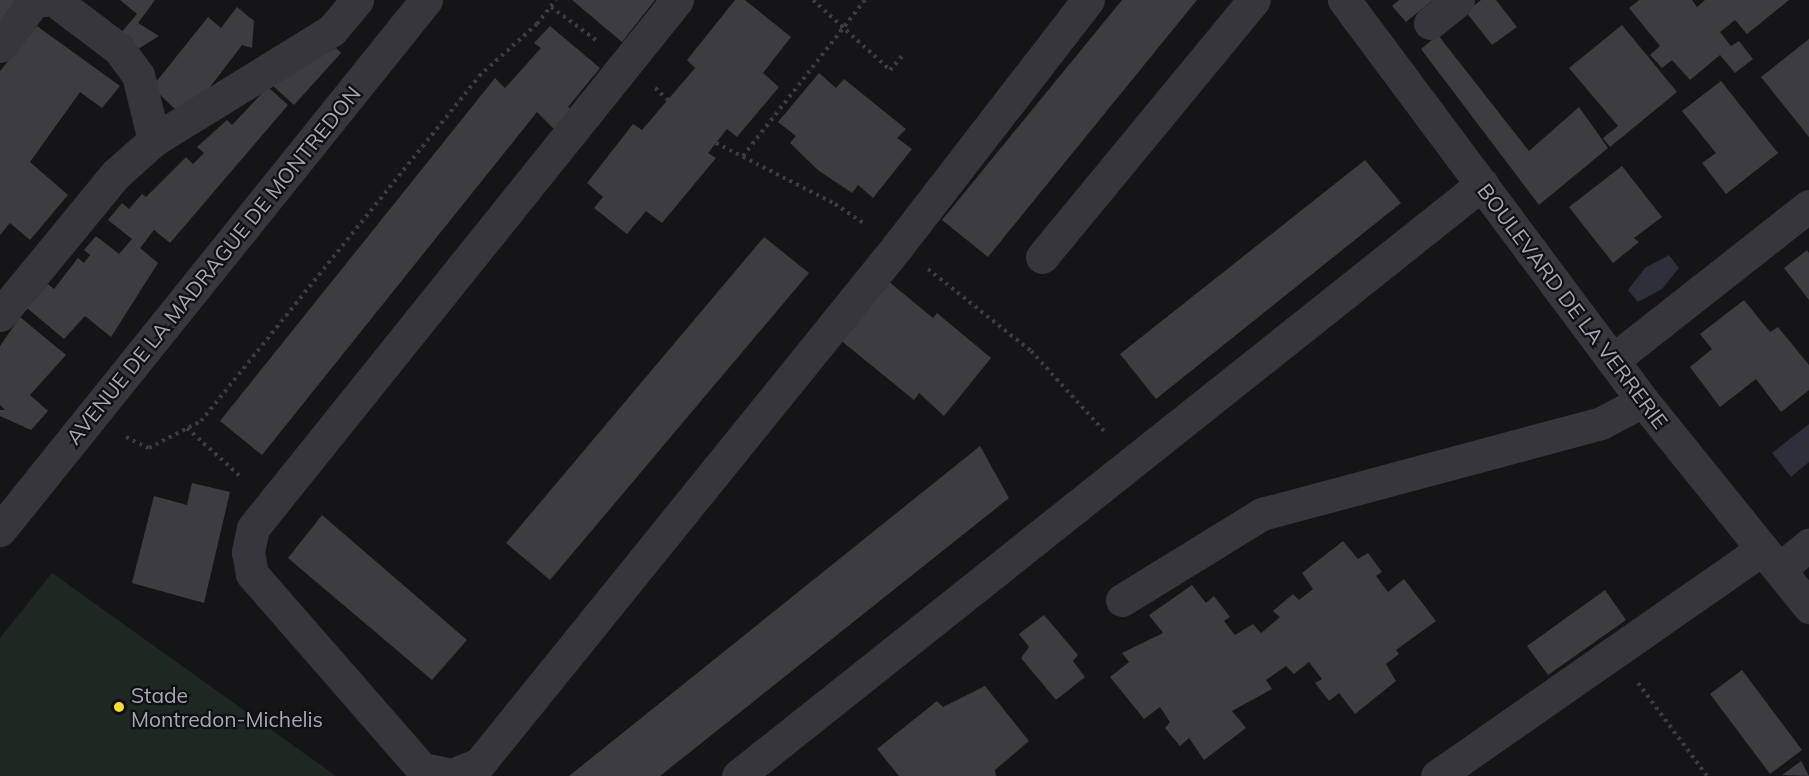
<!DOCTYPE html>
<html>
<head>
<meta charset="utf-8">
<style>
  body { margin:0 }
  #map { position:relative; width:1809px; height:776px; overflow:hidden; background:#151517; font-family:Mulish,sans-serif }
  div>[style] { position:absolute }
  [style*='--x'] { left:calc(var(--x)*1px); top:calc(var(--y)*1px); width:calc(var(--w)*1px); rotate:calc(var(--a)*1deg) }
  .green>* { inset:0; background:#1f2722 }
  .water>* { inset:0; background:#2b303b }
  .building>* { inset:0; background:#3d3c41 }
  .path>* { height:4px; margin-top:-2px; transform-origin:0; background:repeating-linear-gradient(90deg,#3c3c43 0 3px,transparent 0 7.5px) }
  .minor>* { height:33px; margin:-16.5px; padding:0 16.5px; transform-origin:16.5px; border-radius:16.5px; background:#36363c }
  .dots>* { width:16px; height:16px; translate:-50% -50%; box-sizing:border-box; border:3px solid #101012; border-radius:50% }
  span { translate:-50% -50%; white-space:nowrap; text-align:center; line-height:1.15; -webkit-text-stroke:4.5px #101012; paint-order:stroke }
  .street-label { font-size:21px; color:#a7a8b7 }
  .poi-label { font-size:21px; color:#a7a8b7 }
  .left { translate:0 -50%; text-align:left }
</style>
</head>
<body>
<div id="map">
  <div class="green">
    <i style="clip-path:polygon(52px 573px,336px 776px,0 776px,0 638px)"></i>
  </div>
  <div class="water">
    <i style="clip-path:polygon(1669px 255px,1679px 268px,1662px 289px,1638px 302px,1628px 290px,1645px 268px)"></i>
    <i style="clip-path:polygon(1809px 424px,1809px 462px,1791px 477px,1772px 453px)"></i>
  </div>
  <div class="building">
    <i style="clip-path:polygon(0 0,18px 0,0 31px)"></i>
    <i style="clip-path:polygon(120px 0,155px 0,138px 23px,159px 36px,138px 49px,120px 34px,137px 14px)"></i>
    <i style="clip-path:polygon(572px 0,655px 0,622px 42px)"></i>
    <i style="clip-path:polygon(735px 0,745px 0,791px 37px,763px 73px,779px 87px,737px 137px,727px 129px,708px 153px,716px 158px,662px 223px,646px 211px,627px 234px,594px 208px,603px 197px,587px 183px,633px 124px,642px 130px,695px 68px,687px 60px)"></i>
    <i style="clip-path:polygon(1122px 0,1197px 0,988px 257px,942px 220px)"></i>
    <i style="clip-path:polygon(1399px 0,1433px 0,1406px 22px,1392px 6px)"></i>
    <i style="clip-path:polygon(1481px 0,1496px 0,1517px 27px,1492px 45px,1466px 12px)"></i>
    <i style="clip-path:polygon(1639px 0,1692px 0,1697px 7px,1705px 0,1789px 0,1747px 34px,1735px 20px,1720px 32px,1731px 46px,1739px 41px,1753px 59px,1735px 73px,1720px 55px,1690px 80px,1672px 60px,1662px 68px,1650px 55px,1660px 46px,1629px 8px)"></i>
    <i style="clip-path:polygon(237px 7px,254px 21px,252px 48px,242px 45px,201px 99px,179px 113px,152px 87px,208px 17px,221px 28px)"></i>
    <i style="clip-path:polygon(1622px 25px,1677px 92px,1610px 147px,1603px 138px,1618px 126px,1569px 68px)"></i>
    <i style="clip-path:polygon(37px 26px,120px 86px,102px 108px,80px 92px,30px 162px,68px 195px,30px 240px,10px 223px,0 235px,0 71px)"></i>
    <i style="clip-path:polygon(550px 26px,600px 68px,568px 107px,572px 110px,556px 131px,537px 112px,262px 455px,220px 421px,495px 78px,505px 88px,541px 48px,534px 43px)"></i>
    <i style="clip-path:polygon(1438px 35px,1529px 151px,1579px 107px,1608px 148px,1539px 205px,1421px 49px)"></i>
    <i style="clip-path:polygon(1809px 39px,1809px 137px,1761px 77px)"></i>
    <i style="clip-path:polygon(336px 48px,341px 53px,294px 105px,271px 84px)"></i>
    <i style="clip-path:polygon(819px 73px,836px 88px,844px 79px,906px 129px,897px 138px,912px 149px,873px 198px,858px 185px,852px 193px,819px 171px,790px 143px,796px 136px,778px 122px)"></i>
    <i style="clip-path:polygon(1721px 81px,1778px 153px,1726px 194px,1702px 163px,1716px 153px,1682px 111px)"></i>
    <i style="clip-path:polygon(268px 87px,288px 105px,170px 243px,154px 230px,140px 248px,158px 263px,111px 337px,85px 316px,64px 339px,27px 308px,48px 284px,54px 289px,78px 258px,84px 263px,90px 255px,84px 250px,96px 236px,119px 254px,132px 239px,108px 220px,122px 203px,129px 209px,142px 194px,146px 197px,186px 157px,193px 164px,204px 153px,197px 147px,227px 120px,232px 125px)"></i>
    <i style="clip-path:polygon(1365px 160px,1401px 203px,1156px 399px,1120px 354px)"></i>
    <i style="clip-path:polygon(1622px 166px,1662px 217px,1634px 238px,1639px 242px,1613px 263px,1569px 207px)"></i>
    <i style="clip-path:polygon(764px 237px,809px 273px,550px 580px,506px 543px)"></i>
    <i style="clip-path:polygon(1807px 250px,1809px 253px,1809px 300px,1784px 268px)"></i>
    <i style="clip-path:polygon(888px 281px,933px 318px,937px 313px,991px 358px,944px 416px,919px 393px,914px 400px,839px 339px)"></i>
    <i style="clip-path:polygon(1744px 300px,1770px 332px,1778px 327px,1809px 365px,1809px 390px,1781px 412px,1756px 379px,1720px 407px,1690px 367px,1712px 349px,1700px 334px)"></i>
    <i style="clip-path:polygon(20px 317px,66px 355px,30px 395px,48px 411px,31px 430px,0 416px,0 410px,5px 410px,0 405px,0 346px)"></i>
    <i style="clip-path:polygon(980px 446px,1009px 498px,660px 776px,569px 776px)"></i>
    <i style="clip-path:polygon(192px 483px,230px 492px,204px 603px,132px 583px,154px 496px,187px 505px)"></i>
    <i style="clip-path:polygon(322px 515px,467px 640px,432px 680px,288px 558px)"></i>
    <i style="clip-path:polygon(1343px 541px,1358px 559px,1368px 553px,1382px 572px,1376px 576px,1388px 592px,1404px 579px,1436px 621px,1396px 650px,1399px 654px,1386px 664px,1396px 681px,1355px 714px,1339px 693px,1329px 701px,1315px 683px,1322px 679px,1309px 662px,1294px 674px,1286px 666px,1266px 680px,1272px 689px,1232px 711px,1246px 728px,1204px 760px,1189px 738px,1180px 746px,1165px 728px,1170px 722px,1160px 707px,1144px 719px,1110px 677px,1129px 662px,1122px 653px,1163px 633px,1149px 615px,1192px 585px,1206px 603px,1214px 596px,1230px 617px,1224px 621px,1235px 635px,1253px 624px,1261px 633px,1280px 617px,1273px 611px,1293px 594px,1299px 600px,1313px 589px,1302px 573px)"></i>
    <i style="clip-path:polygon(1605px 590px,1626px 620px,1548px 675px,1527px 646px)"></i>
    <i style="clip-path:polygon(1044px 615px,1078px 655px,1073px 661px,1085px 677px,1056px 700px,1021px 658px,1029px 647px,1019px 634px)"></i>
    <i style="clip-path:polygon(1742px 670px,1802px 750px,1770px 774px,1710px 694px)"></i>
    <i style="clip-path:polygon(985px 686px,1029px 741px,995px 770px,996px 776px,899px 776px,877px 749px,937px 701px,943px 707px)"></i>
    <i style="clip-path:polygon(1801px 761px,1809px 776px,1782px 775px)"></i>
  </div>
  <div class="path">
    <i style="--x:813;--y:0;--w:104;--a:42.3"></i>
    <i style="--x:890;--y:70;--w:21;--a:-49"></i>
    <i style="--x:551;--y:7;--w:56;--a:36.3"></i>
    <i style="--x:655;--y:88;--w:18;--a:43"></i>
    <i style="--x:716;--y:143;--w:134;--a:27.1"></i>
    <i style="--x:835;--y:204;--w:37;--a:34"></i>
    <i style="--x:743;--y:156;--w:198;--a:-52"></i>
    <i style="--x:928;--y:269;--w:132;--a:38.5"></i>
    <i style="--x:1031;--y:351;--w:110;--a:47.6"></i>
    <i style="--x:187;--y:428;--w:74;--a:42.3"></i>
    <i style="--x:126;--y:437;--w:25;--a:26"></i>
    <i style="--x:149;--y:448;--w:59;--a:-27.4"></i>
    <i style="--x:201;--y:421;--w:443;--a:-51.1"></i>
    <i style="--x:479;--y:76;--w:78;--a:-41.9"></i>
    <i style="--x:537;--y:24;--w:31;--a:-52"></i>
    <i style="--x:1638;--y:683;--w:116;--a:53.4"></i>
  </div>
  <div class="minor">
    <i style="--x:54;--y:0;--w:81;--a:37"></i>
    <i style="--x:119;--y:49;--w:32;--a:54"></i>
    <i style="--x:138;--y:75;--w:67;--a:76.2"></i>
    <i style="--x:677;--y:0;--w:677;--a:128.77"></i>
    <i style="--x:253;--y:528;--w:25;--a:102"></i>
    <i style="--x:248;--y:552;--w:22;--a:80"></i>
    <i style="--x:252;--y:574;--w:259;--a:48.9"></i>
    <i style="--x:422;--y:769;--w:31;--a:11"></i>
    <i style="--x:452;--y:775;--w:29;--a:-22"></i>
    <i style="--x:479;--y:764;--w:665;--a:-51.04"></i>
    <i style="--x:897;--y:247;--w:312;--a:-52.3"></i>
    <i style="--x:1344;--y:0;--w:500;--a:53.29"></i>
    <i style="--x:1643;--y:401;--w:265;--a:51.1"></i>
    <i style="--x:1430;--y:23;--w:36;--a:-39"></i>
    <i style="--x:0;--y:46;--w:58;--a:-52.7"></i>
    <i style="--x:35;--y:0;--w:9;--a:0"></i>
    <i style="--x:1042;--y:257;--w:333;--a:-50.5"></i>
    <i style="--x:0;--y:315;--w:183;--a:-50.6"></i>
    <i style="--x:116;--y:174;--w:51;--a:-41.8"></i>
    <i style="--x:154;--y:140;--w:209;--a:-31.7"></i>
    <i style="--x:332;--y:30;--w:39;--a:-50"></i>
    <i style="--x:1613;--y:360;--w:249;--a:-38.2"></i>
    <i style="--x:0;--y:530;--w:680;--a:-51.21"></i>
    <i style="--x:1780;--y:569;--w:38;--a:-40"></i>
    <i style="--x:1122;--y:600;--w:164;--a:-31.6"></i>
    <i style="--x:1262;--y:514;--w:351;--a:-15"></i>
    <i style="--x:1601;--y:423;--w:47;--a:-27.6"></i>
    <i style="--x:738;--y:776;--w:951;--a:-38.51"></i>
    <i style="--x:1437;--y:776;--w:397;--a:-34.9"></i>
  </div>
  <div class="dots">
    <i style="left:119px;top:707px;background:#f3dd31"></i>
  </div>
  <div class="street-label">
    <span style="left:213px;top:265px;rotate:-51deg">AVENUE DE LA MADRAGUE DE MONTREDON</span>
    <span style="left:1573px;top:306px;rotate:53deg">BOULEVARD DE LA VERRERIE</span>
  </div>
  <div class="poi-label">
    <span class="left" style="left:131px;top:707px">Stade<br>Montredon-Michelis</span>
  </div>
</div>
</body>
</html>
